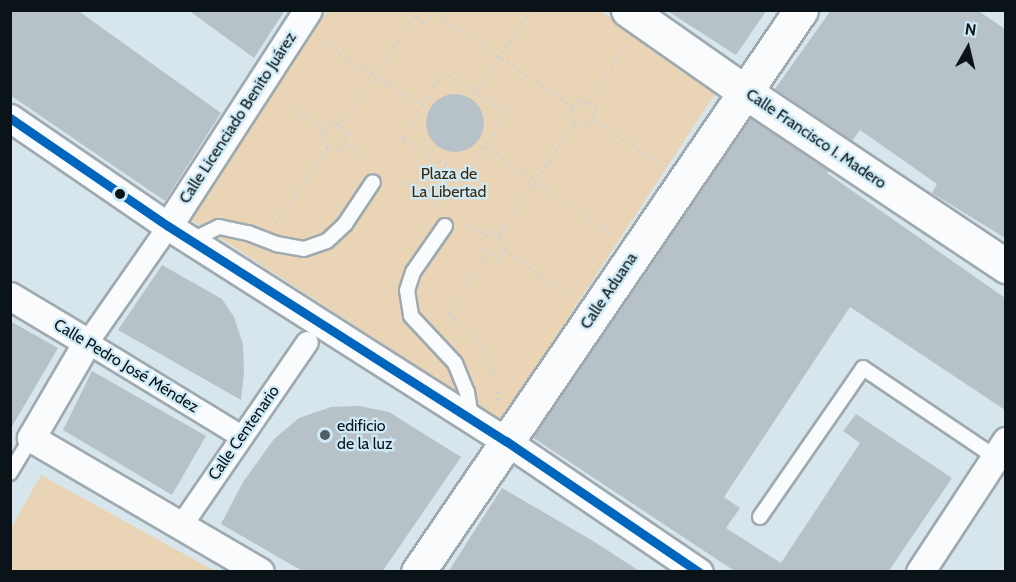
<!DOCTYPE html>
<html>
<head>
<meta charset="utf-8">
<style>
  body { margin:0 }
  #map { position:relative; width:1016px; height:582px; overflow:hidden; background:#d7e6ed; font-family:Cabin,sans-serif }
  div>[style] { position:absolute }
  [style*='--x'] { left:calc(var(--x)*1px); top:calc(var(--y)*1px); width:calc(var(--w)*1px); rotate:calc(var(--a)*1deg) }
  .green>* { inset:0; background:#e9d5b5 }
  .building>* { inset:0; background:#b7c2c8 }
  .round { border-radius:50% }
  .path>* { height:4px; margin-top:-2px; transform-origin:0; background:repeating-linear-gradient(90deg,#ced2d4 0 1.5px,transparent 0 6px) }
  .roads { filter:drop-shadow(2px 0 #9eaaaf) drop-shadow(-2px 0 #9eaaaf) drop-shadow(0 2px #9eaaaf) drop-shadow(0 -2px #9eaaaf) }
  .service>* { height:14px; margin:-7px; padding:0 7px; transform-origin:7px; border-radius:7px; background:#f9fbfc }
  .pedestrian>* { height:21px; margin:-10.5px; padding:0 10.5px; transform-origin:10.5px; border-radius:10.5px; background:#f9fbfc }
  .minor>* { height:27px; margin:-13.5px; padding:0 13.5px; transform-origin:13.5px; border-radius:13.5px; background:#f9fbfc }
  .tertiary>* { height:33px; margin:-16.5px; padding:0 16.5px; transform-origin:16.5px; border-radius:16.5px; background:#f9fbfc }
  .bus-1>* { height:9px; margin:-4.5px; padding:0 4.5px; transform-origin:4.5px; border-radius:4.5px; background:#0065bd }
  .dots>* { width:16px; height:16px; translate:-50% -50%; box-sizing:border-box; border:3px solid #ceeaf6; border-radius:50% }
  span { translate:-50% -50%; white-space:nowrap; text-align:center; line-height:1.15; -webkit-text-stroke:4.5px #ceeaf6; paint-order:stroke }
  .street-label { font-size:16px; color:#0a1418 }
  .park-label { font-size:16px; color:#3d280a }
  .poi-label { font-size:16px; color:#0a1418 }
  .left { translate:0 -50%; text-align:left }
  .frame { position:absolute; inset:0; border:12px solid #0a1418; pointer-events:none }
  .north { position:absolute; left:938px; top:18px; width:60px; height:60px; -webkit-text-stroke:4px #ceeaf6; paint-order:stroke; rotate:8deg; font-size:16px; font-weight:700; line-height:24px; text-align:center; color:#0a1418 }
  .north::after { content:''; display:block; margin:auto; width:21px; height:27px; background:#0a1418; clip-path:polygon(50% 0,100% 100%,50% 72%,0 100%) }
</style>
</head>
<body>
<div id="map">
  <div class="green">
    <i style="clip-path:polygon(327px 11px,600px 11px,719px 88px,501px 420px,190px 219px)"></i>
    <i style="clip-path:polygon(41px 475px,215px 571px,11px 571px,11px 528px)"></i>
  </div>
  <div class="building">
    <i style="clip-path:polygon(10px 10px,77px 10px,221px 113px,165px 201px,10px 95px)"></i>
    <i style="clip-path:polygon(188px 10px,285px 10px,254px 58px)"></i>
    <i style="clip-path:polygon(666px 10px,767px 10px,736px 55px)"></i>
    <i style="clip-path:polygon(831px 10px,977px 10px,1005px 29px,1005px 238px,932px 193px,937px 184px,860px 130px,852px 141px,775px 89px)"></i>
    <i class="round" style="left:426px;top:94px;width:58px;height:58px"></i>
    <i style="clip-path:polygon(750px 118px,829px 171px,827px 173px,1005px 298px,1005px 410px,850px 307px,724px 497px,740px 508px,726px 528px,781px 563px,860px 443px,843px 431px,856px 414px,952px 478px,888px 572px,736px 572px,532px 437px)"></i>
    <i style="clip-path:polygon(162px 265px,222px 299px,234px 317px,243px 344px,244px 373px,241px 400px,118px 330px)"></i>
    <i style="clip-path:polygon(10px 321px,58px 348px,10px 430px)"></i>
    <i style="clip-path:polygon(92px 371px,206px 436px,172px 495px,63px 430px)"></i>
    <i style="clip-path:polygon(359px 406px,389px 412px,461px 457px,382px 572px,304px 572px,221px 524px,243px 482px,274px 439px,299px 418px,331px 407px)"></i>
    <i style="clip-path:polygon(502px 488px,593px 541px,641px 572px,448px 572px)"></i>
  </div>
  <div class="path">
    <i style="--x:407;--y:10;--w:22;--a:36"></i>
    <i style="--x:425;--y:23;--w:14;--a:-56"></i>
    <i style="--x:432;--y:12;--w:171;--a:33.8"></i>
    <i style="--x:320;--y:41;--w:121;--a:32.5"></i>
    <i style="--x:443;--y:73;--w:75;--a:31.4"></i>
    <i style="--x:507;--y:112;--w:78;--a:121.8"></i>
    <i style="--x:466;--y:178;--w:75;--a:-148"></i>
    <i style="--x:402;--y:138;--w:77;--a:-57.8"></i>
    <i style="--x:476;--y:93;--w:100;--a:-56.5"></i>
    <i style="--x:580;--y:98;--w:22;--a:34"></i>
    <i style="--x:598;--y:110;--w:22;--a:122"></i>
    <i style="--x:586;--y:129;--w:22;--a:-146"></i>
    <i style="--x:568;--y:117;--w:22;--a:-58"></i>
    <i style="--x:281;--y:101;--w:53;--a:34.3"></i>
    <i style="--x:589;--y:104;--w:68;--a:-58.2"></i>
    <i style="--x:593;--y:119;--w:80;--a:34.3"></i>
    <i style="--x:331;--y:122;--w:22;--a:32"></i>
    <i style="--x:350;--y:134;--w:22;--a:122"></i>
    <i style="--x:338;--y:153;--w:22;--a:-148"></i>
    <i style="--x:319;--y:141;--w:22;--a:-58"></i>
    <i style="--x:340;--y:127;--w:134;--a:-56.5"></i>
    <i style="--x:344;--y:143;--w:32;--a:34"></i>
    <i style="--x:486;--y:147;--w:155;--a:34.7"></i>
    <i style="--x:392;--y:175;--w:56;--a:33.4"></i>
    <i style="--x:276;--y:223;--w:92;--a:-55.6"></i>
    <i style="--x:465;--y:223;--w:24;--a:33"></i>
    <i style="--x:489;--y:230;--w:24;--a:35"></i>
    <i style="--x:509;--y:244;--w:19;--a:126"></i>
    <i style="--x:498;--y:259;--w:24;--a:-145"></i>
    <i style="--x:478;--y:245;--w:19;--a:-54"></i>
    <i style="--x:498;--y:236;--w:138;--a:-55.6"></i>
    <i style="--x:504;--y:250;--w:80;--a:35.3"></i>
    <i style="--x:488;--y:252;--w:74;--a:121.8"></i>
    <i style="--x:449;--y:315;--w:37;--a:41"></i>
    <i style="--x:477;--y:339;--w:28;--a:60"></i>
    <i style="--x:491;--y:363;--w:38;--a:79"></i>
  </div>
  <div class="roads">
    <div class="service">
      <i style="--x:445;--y:226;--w:56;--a:124.8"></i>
      <i style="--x:413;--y:272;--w:19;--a:108"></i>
      <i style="--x:407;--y:290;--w:26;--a:81"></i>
      <i style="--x:411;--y:316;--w:64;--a:46.9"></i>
      <i style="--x:455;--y:363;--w:31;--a:68"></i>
      <i style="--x:467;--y:392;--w:26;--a:81"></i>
      <i style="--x:190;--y:241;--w:32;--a:-26"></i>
      <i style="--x:219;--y:227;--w:30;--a:12"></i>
      <i style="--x:248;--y:233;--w:30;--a:21"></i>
      <i style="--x:276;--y:244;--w:28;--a:10"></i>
      <i style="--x:304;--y:249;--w:24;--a:-19"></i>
      <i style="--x:327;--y:241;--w:25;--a:-43"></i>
      <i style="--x:345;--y:224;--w:50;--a:-56.3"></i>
      <i style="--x:10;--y:473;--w:41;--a:-59"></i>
      <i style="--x:760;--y:517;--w:181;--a:-55.3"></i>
      <i style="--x:863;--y:368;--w:159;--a:34"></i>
    </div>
    <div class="pedestrian">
      <i style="--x:168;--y:226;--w:141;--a:124.9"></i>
      <i style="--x:87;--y:342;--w:180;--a:31.4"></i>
      <i style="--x:181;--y:525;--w:222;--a:-55.5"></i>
    </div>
    <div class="minor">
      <i style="--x:10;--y:118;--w:191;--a:34.4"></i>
      <i style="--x:168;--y:226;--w:401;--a:32.5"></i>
      <i style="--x:506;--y:441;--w:233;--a:34.2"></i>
      <i style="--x:168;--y:226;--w:257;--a:-57.1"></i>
      <i style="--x:10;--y:296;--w:90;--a:30.9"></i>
      <i style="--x:87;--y:342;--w:111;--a:120.3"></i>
      <i style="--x:31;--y:438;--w:265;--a:30.3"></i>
      <i style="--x:920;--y:572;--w:157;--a:-56.7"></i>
    </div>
    <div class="tertiary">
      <i style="--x:628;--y:10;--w:143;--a:35"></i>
      <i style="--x:745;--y:92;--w:314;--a:33.7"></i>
      <i style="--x:418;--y:572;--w:680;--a:-55.73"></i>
    </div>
  </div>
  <div class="bus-1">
    <i style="--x:10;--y:118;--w:191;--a:34.4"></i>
    <i style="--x:168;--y:226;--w:401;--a:32.5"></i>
    <i style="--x:506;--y:441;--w:233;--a:34.2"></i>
  </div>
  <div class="dots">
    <i style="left:120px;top:194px;background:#0a1418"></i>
    <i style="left:325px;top:435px;background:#525e63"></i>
  </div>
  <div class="street-label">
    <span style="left:238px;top:118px;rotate:-57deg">Calle Licenciado Benito Juárez</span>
    <span style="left:816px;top:139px;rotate:34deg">Calle Francisco I. Madero</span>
    <span style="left:609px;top:291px;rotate:-56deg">Calle Aduana</span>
    <span style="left:126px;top:366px;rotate:31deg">Calle Pedro José Méndez</span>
    <span style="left:244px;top:433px;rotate:-55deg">Calle Centenario</span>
  </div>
  <div class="park-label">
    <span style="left:449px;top:183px">Plaza de<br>La Libertad</span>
  </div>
  <div class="poi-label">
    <span class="left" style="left:337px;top:435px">edificio<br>de la luz</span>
  </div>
  <div class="frame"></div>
  <div class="north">N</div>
</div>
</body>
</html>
